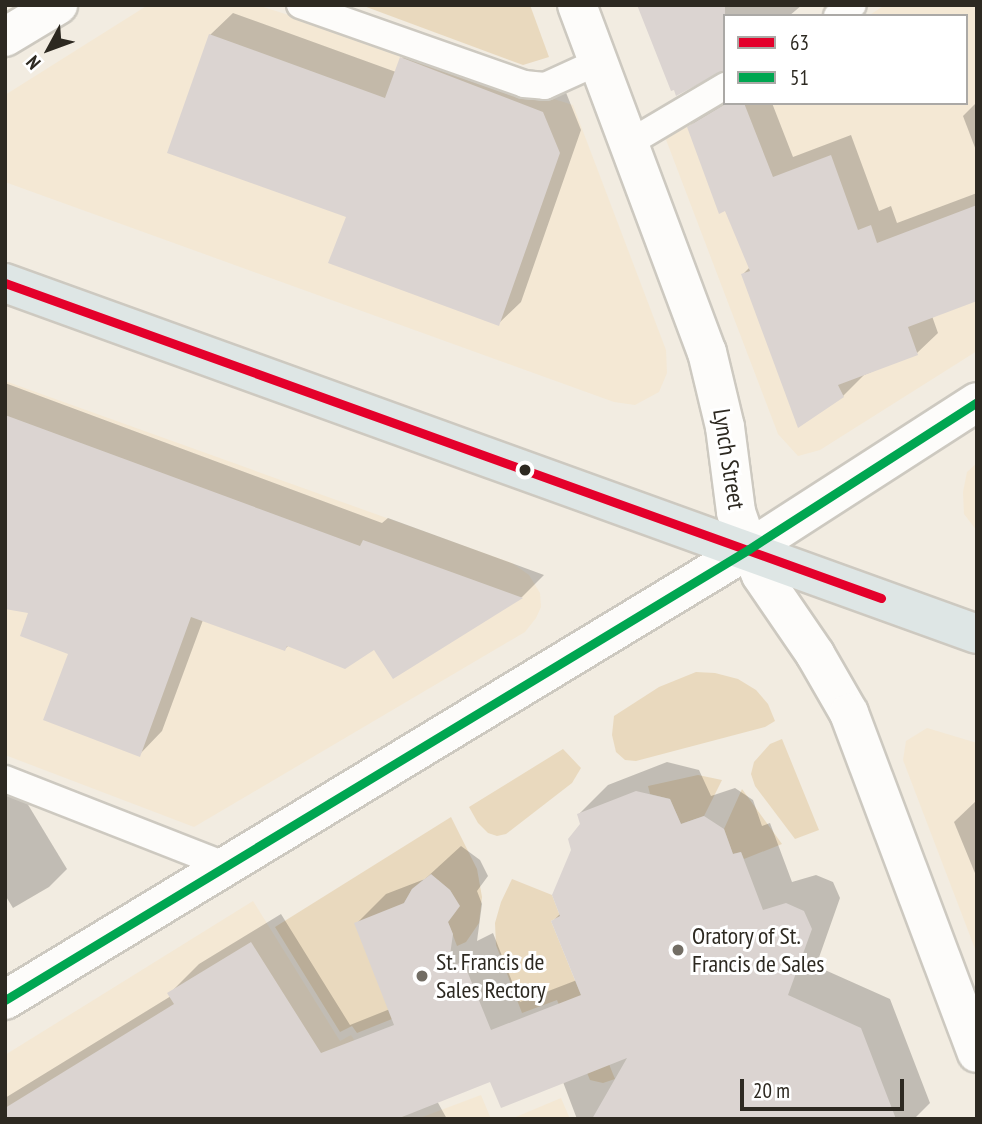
<!DOCTYPE html>
<html>
<head>
<meta charset="utf-8">
<style>
  body { margin:0 }
  #map { position:relative; width:982px; height:1124px; overflow:hidden; background:#f2ece1; font-family:"PT Sans Narrow",sans-serif }
  div>[style] { position:absolute }
  [style*='--x'] { left:calc(var(--x)*1px); top:calc(var(--y)*1px); width:calc(var(--w)*1px); rotate:calc(var(--a)*1deg) }
  .built>* { inset:0; background:#f4e8d4 }
  .green>* { inset:0; background:#e9d9be }
  .shadow>* { inset:0; background:#0003 }
  .building>* { inset:0; background:#dbd4d1 }
  .roads { filter:drop-shadow(2px 0 #cdc9c0) drop-shadow(-2px 0 #cdc9c0) drop-shadow(0 2px #cdc9c0) drop-shadow(0 -2px #cdc9c0) }
  .lane>* { height:26px; margin:-13px; padding:0 13px; transform-origin:13px; border-radius:13px; background:#fdfcfa }
  .street>* { height:38px; margin:-19px; padding:0 19px; transform-origin:19px; border-radius:19px; background:#fdfcfa }
  .primary>* { height:38px; margin:-19px; padding:0 19px; transform-origin:19px; border-radius:19px; background:#dee6e5 }
  .bus-1>* { height:9px; margin:-4.5px; padding:0 4.5px; transform-origin:4.5px; border-radius:4.5px; background:#e4002b }
  .bus-2>* { height:9px; margin:-4.5px; padding:0 4.5px; transform-origin:4.5px; border-radius:4.5px; background:#00a651 }
  .dots>* { width:19px; height:19px; translate:-50% -50%; box-sizing:border-box; border:4px solid #fff; border-radius:50% }
  span { translate:-50% -50%; white-space:nowrap; text-align:center; line-height:1.15; -webkit-text-stroke:6px #fff; paint-order:stroke }
  .street-label { font-size:24px; color:#2d2921 }
  .poi-label { font-size:24px; color:#2d2921 }
  .left { translate:0 -50%; text-align:left }
  .frame { position:absolute; inset:0; border:7px solid #2d2921; pointer-events:none }
  .legend { position:absolute; left:723px; top:14px; width:245px; height:91px; box-sizing:border-box; background:#fff; border:2px solid #aba9a6; margin:0; padding:9px 12px; list-style:none; font-size:21px; color:#2d2921 }
  .legend li { display:flex; align-items:center; gap:14px; height:35px }
  .legend b { width:35px; border:2px solid #aba9a6 }
  .north { position:absolute; left:14px; top:14px; width:70px; height:70px; -webkit-text-stroke:5px #fff; paint-order:stroke; rotate:229deg; font-size:19px; font-weight:700; line-height:28px; text-align:center; color:#2d2921 }
  .north::after { content:''; display:block; margin:auto; width:24px; height:32px; background:#2d2921; clip-path:polygon(50% 0,100% 100%,50% 72%,0 100%) }
  .scale { position:absolute; left:740px; top:1079px; width:164px; height:32px; box-sizing:border-box; border:4px solid #2d2921; border-top:0; padding-left:9px; font-size:21px; line-height:24px; white-space:nowrap; color:#2d2921; -webkit-text-stroke:5px #fff; paint-order:stroke }
</style>
</head>
<body>
<div id="map">
  <div class="built">
    <i style="clip-path:polygon(148px 5px,257px 5px,573px 105px,666px 350px,667px 373px,659px 392px,635px 405px,614px 402px,5px 182px,5px 95px)"></i>
    <i style="clip-path:polygon(885px 5px,977px 5px,977px 351px,820px 450px,798px 456px,778px 434px,665px 137px,725px 101px,966px 103px,966px 16px,868px 16px)"></i>
    <i style="clip-path:polygon(5px 381px,512px 563px,529px 575px,540px 593px,541px 607px,536px 618px,525px 632px,194px 827px,5px 755px)"></i>
    <i style="clip-path:polygon(977px 463px,977px 531px,964px 514px,963px 492px,967px 472px)"></i>
    <i style="clip-path:polygon(927px 728px,977px 743px,977px 954px,903px 760px,906px 741px)"></i>
    <i style="clip-path:polygon(253px 901px,340px 1041px,351px 1035px,406px 1119px,5px 1119px,5px 1055px)"></i>
    <i style="clip-path:polygon(481px 1095px,491px 1119px,417px 1119px)"></i>
    <i style="clip-path:polygon(561px 1098px,570px 1119px,511px 1119px)"></i>
  </div>
  <div class="green">
    <i style="clip-path:polygon(361px 5px,530px 5px,549px 57px,523px 65px)"></i>
    <i style="clip-path:polygon(696px 672px,715px 673px,738px 679px,756px 690px,768px 704px,775px 721px,765px 727px,636px 761px,625px 760px,616px 752px,612px 735px,614px 716px,659px 687px)"></i>
    <i style="clip-path:polygon(782px 739px,819px 830px,795px 839px,755px 786px,751px 774px,754px 762px,770px 744px)"></i>
    <i style="clip-path:polygon(563px 749px,581px 768px,572px 783px,506px 834px,497px 836px,488px 833px,478px 823px,469px 807px)"></i>
    <i style="clip-path:polygon(698px 775px,722px 780px,704px 816px,681px 824px,670px 799px,650px 794px,648px 786px)"></i>
    <i style="clip-path:polygon(742px 789px,782px 844px,744px 859px,741px 852px,733px 854px,724px 829px)"></i>
    <i style="clip-path:polygon(451px 817px,477px 869px,482px 897px,479px 923px,466px 942px,457px 946px,448px 922px,456px 911px,457px 902px,450px 890px,438px 880px,424px 879px,412px 889px,404px 903px,392px 1019px,357px 1033px,352px 1026px,340px 1032px,275px 927px)"></i>
    <i style="clip-path:polygon(512px 879px,552px 895px,560px 916px,551px 921px,615px 1079px,603px 1083px,590px 1080px,557px 1000px,522px 1013px,496px 945px,495px 923px,501px 902px)"></i>
  </div>
  <div class="shadow">
    <i style="clip-path:polygon(653px 5px,802px 5px,789px 16px,725px 16px,725px 70px,716px 71px)"></i>
    <i style="clip-path:polygon(233px 13px,396px 72px,402px 58px,424px 36px,565px 90px,581px 130px,521px 302px,498px 324px,348px 216px,210px 35px)"></i>
    <i style="clip-path:polygon(725px 98px,725px 103px,772px 103px,793px 157px,851px 135px,879px 211px,891px 206px,897px 223px,977px 193px,977px 299px,932px 316px,938px 333px,917px 353px,864px 375px,843px 396px,743px 274px,750px 267px,689px 127px,710px 106px)"></i>
    <i style="clip-path:polygon(977px 102px,977px 153px,963px 116px)"></i>
    <i style="clip-path:polygon(5px 383px,382px 523px,388px 518px,544px 575px,522px 597px,393px 677px,375px 647px,289px 645px,285px 649px,203px 620px,162px 731px,139px 755px,36px 597px,5px 587px)"></i>
    <i style="clip-path:polygon(667px 762px,699px 770px,711px 796px,735px 788px,753px 800px,762px 826px,770px 823px,792px 882px,816px 875px,833px 882px,840px 898px,816px 966px,890px 999px,930px 1103px,914px 1119px,577px 1119px,563px 1082px,491px 1080px,437px 1101px,447px 1119px,5px 1119px,5px 1098px,171px 996px,170px 993px,199px 964px,281px 914px,350px 1025px,390px 1009px,356px 924px,386px 894px,425px 879px,461px 846px,480px 860px,488px 876px,477px 891px,482px 904px,477px 941px,493px 933px,520px 1002px,577px 980px,553px 921px,561px 913px,582px 825px,579px 814px,608px 785px)"></i>
    <i style="clip-path:polygon(7px 770px,67px 869px,49px 887px,13px 908px,5px 895px)"></i>
    <i style="clip-path:polygon(977px 800px,977px 878px,954px 822px)"></i>
  </div>
  <div class="building">
    <i style="clip-path:polygon(637px 5px,725px 5px,725px 70px,676px 96px,674px 90px,671px 91px)"></i>
    <i style="clip-path:polygon(209px 34px,385px 98px,400px 57px,543px 112px,560px 153px,499px 326px,328px 263px,346px 217px,167px 153px)"></i>
    <i style="clip-path:polygon(727px 103px,744px 103px,773px 177px,831px 155px,858px 230px,871px 225px,877px 243px,977px 205px,977px 301px,908px 327px,918px 355px,838px 385px,844px 397px,798px 428px,741px 274px,750px 271px,725px 211px,719px 214px,687px 127px)"></i>
    <i style="clip-path:polygon(5px 415px,360px 546px,363px 540px,523px 598px,393px 679px,374px 650px,345px 669px,287px 646px,285px 651px,191px 617px,140px 757px,43px 720px,68px 654px,20px 636px,28px 613px,5px 609px)"></i>
    <i style="clip-path:polygon(636px 791px,670px 799px,681px 824px,704px 816px,724px 829px,733px 854px,741px 852px,763px 910px,786px 903px,804px 911px,812px 929px,788px 995px,861px 1028px,896px 1119px,592px 1119px,627px 1058px,501px 1108px,490px 1082px,397px 1119px,5px 1119px,5px 1108px,174px 1004px,167px 993px,251px 942px,321px 1053px,394px 1025px,354px 923px,404px 903px,412px 889px,431px 874px,450px 890px,460px 906px,448px 922px,453px 934px,448px 969px,463px 961px,491px 1030px,581px 995px,551px 921px,560px 916px,552px 895px,571px 850px,568px 839px,580px 824px,577px 814px)"></i>
  </div>
  <div class="roads">
    <div class="lane">
      <i style="--x:300;--y:5;--w:238;--a:19.4"></i>
      <i style="--x:524;--y:84;--w:21;--a:5"></i>
      <i style="--x:545;--y:86;--w:60;--a:-24.4"></i>
      <i style="--x:837;--y:16;--w:19;--a:-35"></i>
      <i style="--x:629;--y:143;--w:112;--a:-30.7"></i>
      <i style="--x:5;--y:779;--w:238;--a:21.4"></i>
    </div>
    <div class="street">
      <i style="--x:577;--y:5;--w:371;--a:69.5"></i>
      <i style="--x:707;--y:352;--w:77;--a:76.5"></i>
      <i style="--x:725;--y:427;--w:86;--a:82.6"></i>
      <i style="--x:736;--y:512;--w:39;--a:71"></i>
      <i style="--x:749;--y:549;--w:29;--a:65"></i>
      <i style="--x:761;--y:575;--w:96;--a:55.6"></i>
      <i style="--x:815;--y:654;--w:68;--a:60"></i>
      <i style="--x:849;--y:713;--w:363;--a:69.4"></i>
      <i style="--x:5;--y:37;--w:62;--a:-31.1"></i>
      <i style="--x:5;--y:1000;--w:870;--a:-31.22"></i>
      <i style="--x:749;--y:549;--w:271;--a:-32.8"></i>
    </div>
    <div class="primary">
      <i style="--x:5;--y:283;--w:1033;--a:19.86"></i>
    </div>
  </div>
  <div class="bus-1">
    <i style="--x:5;--y:283;--w:931;--a:19.78"></i>
  </div>
  <div class="bus-2">
    <i style="--x:5;--y:1000;--w:870;--a:-31.22"></i>
    <i style="--x:749;--y:549;--w:271;--a:-32.8"></i>
  </div>
  <div class="dots">
    <i style="left:525px;top:470px;background:#2d2921"></i>
    <i style="left:678px;top:950px;background:#726d64"></i>
    <i style="left:422px;top:976px;background:#726d64"></i>
  </div>
  <div class="street-label">
    <span style="left:729px;top:459px;rotate:81deg">Lynch Street</span>
  </div>
  <div class="poi-label">
    <span class="left" style="left:692px;top:950px">Oratory of St.<br>Francis de Sales</span>
    <span class="left" style="left:436px;top:976px">St. Francis de<br>Sales Rectory</span>
  </div>
  <div class="frame"></div>
  <ul class="legend">
  <li><b style="height:9px;background:#e4002b"></b>63</li>
  <li><b style="height:9px;background:#00a651"></b>51</li>
  </ul>
  <div class="north">N</div>
  <div class="scale">20 m</div>
</div>
</body>
</html>
